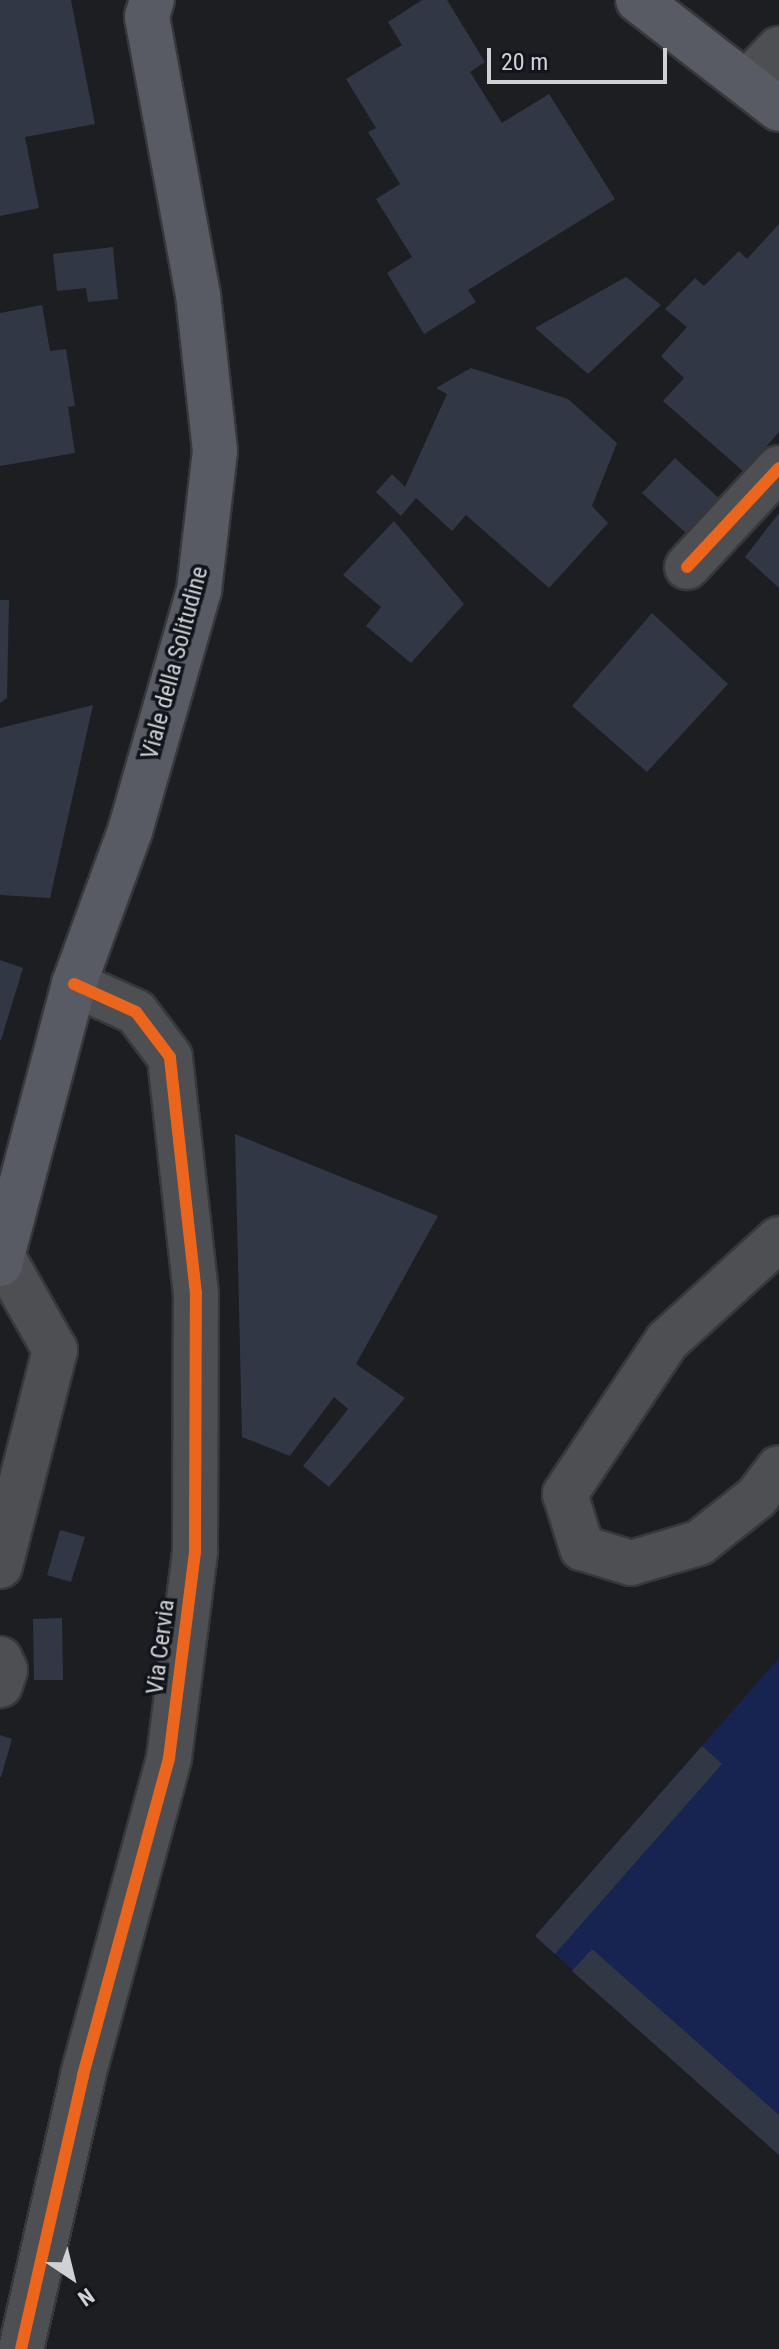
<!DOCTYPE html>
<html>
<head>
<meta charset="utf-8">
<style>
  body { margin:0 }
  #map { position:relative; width:779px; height:2349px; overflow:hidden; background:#1c1e22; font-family:"Roboto Condensed",sans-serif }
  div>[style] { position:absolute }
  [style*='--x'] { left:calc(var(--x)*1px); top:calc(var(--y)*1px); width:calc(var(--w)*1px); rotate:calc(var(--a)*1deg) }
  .green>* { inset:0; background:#172451 }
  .building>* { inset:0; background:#323745 }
  .roads { filter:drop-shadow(2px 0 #37383c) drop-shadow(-2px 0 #37383c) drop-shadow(0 2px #37383c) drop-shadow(0 -2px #37383c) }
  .minor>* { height:44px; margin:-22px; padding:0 22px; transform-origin:22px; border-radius:22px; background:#4e4f52 }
  .major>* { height:44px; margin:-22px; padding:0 22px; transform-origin:22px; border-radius:22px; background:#585b63 }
  .cycleway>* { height:12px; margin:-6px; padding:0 6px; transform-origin:6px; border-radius:6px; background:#eb651d }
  span { translate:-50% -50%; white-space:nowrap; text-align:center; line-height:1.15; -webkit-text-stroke:7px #11141b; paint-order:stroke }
  .street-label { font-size:24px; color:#cfd1d6 }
  .north { position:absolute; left:32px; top:2237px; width:80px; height:80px; -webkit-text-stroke:6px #11141b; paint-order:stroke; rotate:145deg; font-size:22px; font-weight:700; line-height:32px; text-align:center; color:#cfd1d6 }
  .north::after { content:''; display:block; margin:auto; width:28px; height:36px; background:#cfd1d6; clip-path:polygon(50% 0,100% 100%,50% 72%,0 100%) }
  .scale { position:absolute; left:487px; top:48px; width:180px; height:36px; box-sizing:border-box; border:4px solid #cfd1d6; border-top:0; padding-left:10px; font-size:24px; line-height:28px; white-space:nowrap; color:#cfd1d6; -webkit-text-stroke:6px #11141b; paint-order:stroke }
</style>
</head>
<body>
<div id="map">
  <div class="green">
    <i style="clip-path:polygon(779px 1658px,779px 2154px,535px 1936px)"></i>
  </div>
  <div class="building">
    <i style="clip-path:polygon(0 0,71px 0,95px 124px,25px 137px,39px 208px,0 216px)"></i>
    <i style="clip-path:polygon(422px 0,447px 0,485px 62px,470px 72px,502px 123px,549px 94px,615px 199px,468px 290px,476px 302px,424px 334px,387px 273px,412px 257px,376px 199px,400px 184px,368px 132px,376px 128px,346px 79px,402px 45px,388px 22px)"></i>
    <i style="clip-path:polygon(779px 224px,779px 432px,744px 472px,663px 401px,684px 378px,661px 356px,687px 327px,665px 309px,695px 278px,704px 286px,739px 251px,747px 259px)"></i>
    <i style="clip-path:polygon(113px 247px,118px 299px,88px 302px,86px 288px,57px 291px,53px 254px)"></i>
    <i style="clip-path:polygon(626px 277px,661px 305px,588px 374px,535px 328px)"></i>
    <i style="clip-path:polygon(42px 305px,50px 351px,66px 349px,75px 406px,68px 407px,75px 453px,0 466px,0 313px)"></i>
    <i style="clip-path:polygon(471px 368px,568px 399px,617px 443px,592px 506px,608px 523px,549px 588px,466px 515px,452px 531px,416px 498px,401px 516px,376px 492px,392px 474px,405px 487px,447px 394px,436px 388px)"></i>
    <i style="clip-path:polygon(675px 458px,722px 501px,689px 536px,642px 493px)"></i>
    <i style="clip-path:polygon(779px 513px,779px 588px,745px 557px)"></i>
    <i style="clip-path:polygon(394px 521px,464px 604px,411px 663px,366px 626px,381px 607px,343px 575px)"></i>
    <i style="clip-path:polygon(0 600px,9px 600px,7px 698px,0 703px)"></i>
    <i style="clip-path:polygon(652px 613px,728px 684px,647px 772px,572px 706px)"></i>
    <i style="clip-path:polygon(93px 705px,50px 898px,0 895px,0 728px)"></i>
    <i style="clip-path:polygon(0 960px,23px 968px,1px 1040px,0 1040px)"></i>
    <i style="clip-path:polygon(235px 1134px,438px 1216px,356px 1364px,405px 1398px,329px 1487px,303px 1466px,348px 1409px,334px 1397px,290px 1456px,242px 1437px)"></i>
    <i style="clip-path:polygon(60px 1530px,85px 1537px,71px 1582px,47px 1575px)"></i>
    <i style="clip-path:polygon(62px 1618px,63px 1680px,34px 1680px,33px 1619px)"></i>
    <i style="clip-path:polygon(0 1735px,12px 1739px,1px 1777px,0 1777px)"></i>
    <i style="clip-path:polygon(702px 1746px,722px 1764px,555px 1954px,535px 1936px)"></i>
    <i style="clip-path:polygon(592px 1949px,779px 2115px,779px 2155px,572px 1971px)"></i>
  </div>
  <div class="roads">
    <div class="minor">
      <i style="--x:748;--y:81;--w:45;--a:-45.9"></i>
      <i style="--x:687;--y:567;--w:135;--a:-47.1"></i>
      <i style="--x:779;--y:1239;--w:151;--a:137.7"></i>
      <i style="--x:667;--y:1341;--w:184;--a:123.7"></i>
      <i style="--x:565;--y:1494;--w:57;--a:72.5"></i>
      <i style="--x:582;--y:1548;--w:51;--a:17"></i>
      <i style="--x:631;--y:1563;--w:71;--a:-16.4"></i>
      <i style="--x:699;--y:1543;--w:74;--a:-38.4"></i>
      <i style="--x:757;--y:1497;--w:36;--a:-53"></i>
      <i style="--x:0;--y:1566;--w:223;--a:-75.7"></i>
      <i style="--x:55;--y:1350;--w:108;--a:-119.4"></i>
      <i style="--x:0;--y:1659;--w:12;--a:66"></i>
      <i style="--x:5;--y:1670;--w:16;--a:108"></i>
      <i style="--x:21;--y:2349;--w:281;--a:-77.2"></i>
      <i style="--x:83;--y:2075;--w:328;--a:-74.8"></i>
      <i style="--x:169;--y:1758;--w:209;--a:-82.8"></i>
      <i style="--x:195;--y:1551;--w:257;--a:-89.8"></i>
      <i style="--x:196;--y:1294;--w:238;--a:-96.3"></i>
      <i style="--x:170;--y:1057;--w:56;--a:-127.1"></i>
      <i style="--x:136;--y:1012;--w:68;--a:-155.7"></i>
    </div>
    <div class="major">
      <i style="--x:638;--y:0;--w:178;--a:37.7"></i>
      <i style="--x:0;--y:1264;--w:290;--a:-75.2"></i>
      <i style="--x:74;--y:984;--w:163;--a:-69.9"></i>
      <i style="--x:130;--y:831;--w:250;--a:-74"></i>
      <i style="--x:199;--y:591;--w:141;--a:-83.5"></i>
      <i style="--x:215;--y:451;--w:157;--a:-96.2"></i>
      <i style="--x:198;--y:295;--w:283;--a:-100.4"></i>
      <i style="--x:147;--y:17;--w:18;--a:-74"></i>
    </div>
  </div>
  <div class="cycleway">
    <i style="--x:687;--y:567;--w:135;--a:-47.1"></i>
    <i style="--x:21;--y:2349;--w:281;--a:-77.2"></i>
    <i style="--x:83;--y:2075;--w:328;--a:-74.8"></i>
    <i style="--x:169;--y:1758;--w:209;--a:-82.8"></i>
    <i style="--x:195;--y:1551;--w:257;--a:-89.8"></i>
    <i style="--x:196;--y:1294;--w:238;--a:-96.3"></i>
    <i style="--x:170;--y:1057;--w:56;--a:-127.1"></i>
    <i style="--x:136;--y:1012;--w:68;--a:-155.7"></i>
  </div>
  <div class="street-label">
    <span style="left:175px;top:663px;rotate:-75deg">Viale della Solitudine</span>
    <span style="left:161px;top:1647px;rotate:-83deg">Via Cervia</span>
  </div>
  <div class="north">N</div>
  <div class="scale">20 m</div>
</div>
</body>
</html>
